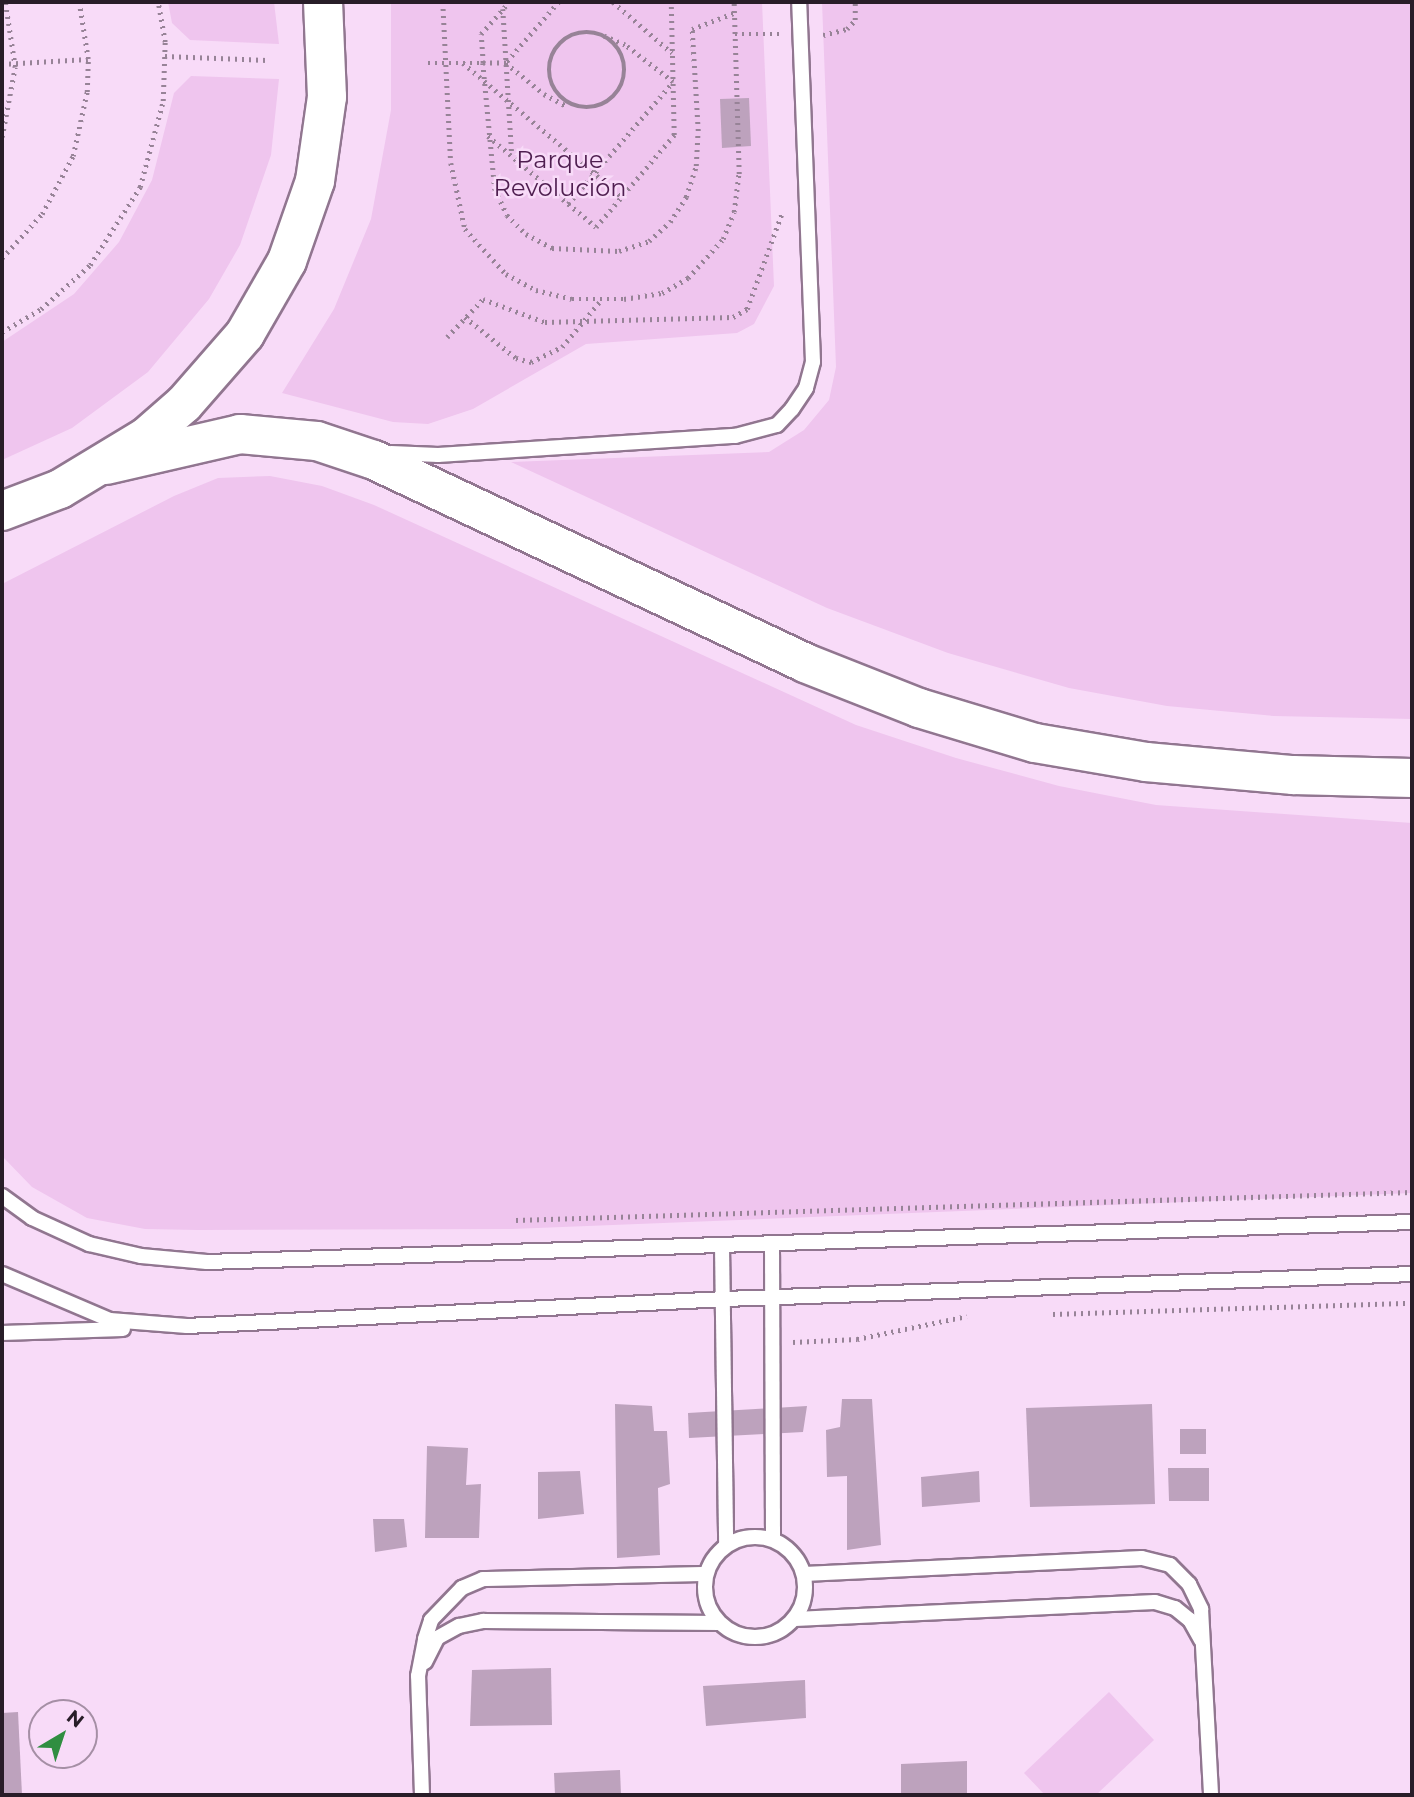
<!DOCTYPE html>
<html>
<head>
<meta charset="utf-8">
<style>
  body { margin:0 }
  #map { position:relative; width:1414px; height:1797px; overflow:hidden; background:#f8dbf8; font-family:Montserrat,sans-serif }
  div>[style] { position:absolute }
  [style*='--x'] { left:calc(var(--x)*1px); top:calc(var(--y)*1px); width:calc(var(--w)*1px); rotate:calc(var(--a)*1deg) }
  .green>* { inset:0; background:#efc5ee }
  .building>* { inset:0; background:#bda2bd }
  .path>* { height:4.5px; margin-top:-2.25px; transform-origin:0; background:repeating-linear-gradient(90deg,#978397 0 2px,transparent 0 7px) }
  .path>.ring { margin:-2.25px; padding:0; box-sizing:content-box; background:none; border:4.5px solid #978397; border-radius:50% }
  .roads { filter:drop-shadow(2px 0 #917690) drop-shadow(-2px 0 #917690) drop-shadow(0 2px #917690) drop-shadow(0 -2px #917690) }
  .service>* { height:14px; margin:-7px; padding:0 7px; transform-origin:7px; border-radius:7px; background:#fff }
  .service>.ring { margin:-7px; padding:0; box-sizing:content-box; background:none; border:14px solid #fff; border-radius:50% }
  .secondary>* { height:38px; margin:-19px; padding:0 19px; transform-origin:19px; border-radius:19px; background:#fff }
  .motorway>* { height:38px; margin:-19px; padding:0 19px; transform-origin:19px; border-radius:19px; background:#fff }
  span { translate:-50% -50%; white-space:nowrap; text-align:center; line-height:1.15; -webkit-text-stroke:5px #f8dbf8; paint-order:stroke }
  .park-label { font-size:24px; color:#4f1e50 }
  .frame { position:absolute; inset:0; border:4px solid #281d28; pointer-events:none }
  .north { position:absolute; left:28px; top:1699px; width:70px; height:70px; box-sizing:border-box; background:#f8dbf8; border:2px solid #a58fa5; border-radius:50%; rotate:39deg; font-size:19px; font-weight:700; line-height:28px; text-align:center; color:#281d28 }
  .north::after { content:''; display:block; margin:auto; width:24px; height:32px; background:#308e41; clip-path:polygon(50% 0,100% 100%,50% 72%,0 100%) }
</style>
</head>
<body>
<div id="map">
  <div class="green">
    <i style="clip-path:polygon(168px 2px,274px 2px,279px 44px,190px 40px,172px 23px)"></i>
    <i style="clip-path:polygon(391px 2px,762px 2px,774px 286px,754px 324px,737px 333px,586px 344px,473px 409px,428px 424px,393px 422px,282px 393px,334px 309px,371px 219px,391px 110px)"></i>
    <i style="clip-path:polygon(822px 2px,1412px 2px,1412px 719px,1274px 716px,1167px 706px,1069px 688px,948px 653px,827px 608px,511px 462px,769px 452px,804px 430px,829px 400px,836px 367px)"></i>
    <i style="clip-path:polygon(191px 76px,279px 79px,271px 155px,240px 245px,209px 299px,148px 372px,72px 428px,2px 460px,2px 342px,74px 294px,119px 242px,152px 180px,174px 93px)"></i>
    <i style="clip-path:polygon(270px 476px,322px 486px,374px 505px,856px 725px,956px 758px,1059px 786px,1156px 805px,1412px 823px,1412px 1193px,512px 1229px,198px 1230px,145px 1229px,87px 1218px,32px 1187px,2px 1156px,2px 584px,174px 496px,218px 478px)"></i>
    <i style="clip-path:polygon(1109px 1692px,1154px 1740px,1096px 1795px,1045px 1795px,1024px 1773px)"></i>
  </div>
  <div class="building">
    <i style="clip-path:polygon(749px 98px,751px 146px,722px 148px,720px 99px)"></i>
    <i style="clip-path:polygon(842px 1399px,872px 1399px,881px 1545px,847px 1550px,847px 1476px,827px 1477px,826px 1430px,840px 1427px)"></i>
    <i style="clip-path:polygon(615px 1404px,652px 1406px,654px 1431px,667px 1431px,670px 1484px,658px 1488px,660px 1555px,617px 1558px)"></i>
    <i style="clip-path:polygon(1152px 1404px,1155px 1504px,1030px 1507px,1026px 1408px)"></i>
    <i style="clip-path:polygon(807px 1406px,803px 1432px,689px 1438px,688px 1413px)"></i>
    <i style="clip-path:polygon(1180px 1429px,1206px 1429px,1206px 1454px,1180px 1454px)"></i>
    <i style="clip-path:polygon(427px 1446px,468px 1448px,466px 1485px,481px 1484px,479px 1538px,425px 1538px)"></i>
    <i style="clip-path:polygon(1168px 1468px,1209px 1468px,1209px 1501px,1169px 1501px)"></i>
    <i style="clip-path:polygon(580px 1471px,584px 1514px,538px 1519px,538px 1472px)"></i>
    <i style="clip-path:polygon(979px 1471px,980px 1502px,922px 1507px,921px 1477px)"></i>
    <i style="clip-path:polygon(373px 1519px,404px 1519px,407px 1547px,375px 1552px)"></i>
    <i style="clip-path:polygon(551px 1668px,552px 1725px,470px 1726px,472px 1670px)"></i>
    <i style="clip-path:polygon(805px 1680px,806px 1718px,706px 1726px,703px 1686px)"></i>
    <i style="clip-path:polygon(18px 1712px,22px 1795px,2px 1795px,2px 1713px)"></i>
    <i style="clip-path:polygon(967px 1761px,967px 1795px,901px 1795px,901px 1764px)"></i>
    <i style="clip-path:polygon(620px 1770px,621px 1795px,555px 1795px,554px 1773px)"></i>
  </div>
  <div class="path">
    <i style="--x:443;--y:2;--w:161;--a:87.2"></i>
    <i style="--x:451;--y:163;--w:67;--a:78"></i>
    <i style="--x:465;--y:229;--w:61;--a:47.7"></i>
    <i style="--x:506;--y:274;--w:34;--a:28"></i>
    <i style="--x:536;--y:290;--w:37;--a:14"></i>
    <i style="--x:572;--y:299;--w:52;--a:0"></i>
    <i style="--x:624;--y:299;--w:38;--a:-9"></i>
    <i style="--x:662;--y:293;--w:30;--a:-30"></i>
    <i style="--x:688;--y:278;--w:52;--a:-48.1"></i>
    <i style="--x:723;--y:239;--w:29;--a:-68"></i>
    <i style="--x:734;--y:212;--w:38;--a:-83"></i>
    <i style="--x:739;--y:174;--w:172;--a:-91.7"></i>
    <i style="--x:559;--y:2;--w:81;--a:131"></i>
    <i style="--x:506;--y:63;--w:49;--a:39.2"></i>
    <i style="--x:544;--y:94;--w:26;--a:28"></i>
    <i style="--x:613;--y:2;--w:78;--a:40.8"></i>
    <i style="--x:503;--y:9;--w:147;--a:86.5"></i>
    <i class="ring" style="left:549px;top:32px;width:71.5px;height:71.5px"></i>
    <i style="--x:735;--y:34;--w:45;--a:0"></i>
    <i style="--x:823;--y:35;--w:25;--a:-14"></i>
    <i style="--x:847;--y:29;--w:12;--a:-48"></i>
    <i style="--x:855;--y:20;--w:18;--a:-90"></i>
    <i style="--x:165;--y:56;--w:102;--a:2.2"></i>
    <i style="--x:428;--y:63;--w:55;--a:0"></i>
    <i style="--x:483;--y:63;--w:127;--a:84.6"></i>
    <i style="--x:495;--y:189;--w:29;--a:65"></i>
    <i style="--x:507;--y:215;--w:27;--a:45"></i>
    <i style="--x:526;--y:234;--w:30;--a:28"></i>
    <i style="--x:552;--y:248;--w:67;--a:2.6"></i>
    <i style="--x:619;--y:251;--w:32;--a:-18"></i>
    <i style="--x:649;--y:241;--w:28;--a:-42"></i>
    <i style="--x:670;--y:222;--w:30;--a:-57"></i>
    <i style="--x:686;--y:197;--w:33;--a:-72"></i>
    <i style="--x:696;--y:166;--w:35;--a:-87"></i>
    <i style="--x:698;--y:131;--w:102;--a:-93.4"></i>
    <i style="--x:692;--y:29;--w:45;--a:-20.9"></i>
    <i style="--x:463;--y:63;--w:208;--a:40.1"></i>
    <i style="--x:506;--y:63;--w:23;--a:180"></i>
    <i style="--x:483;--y:63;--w:29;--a:-94"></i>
    <i style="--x:481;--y:34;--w:43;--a:-48.8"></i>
    <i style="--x:2;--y:64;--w:86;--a:-3.3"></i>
    <i style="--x:488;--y:136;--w:141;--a:40.1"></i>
    <i style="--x:596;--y:227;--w:121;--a:-49.7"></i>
    <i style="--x:674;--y:135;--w:133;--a:-91.3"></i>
    <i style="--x:2;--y:137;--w:71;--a:-79.5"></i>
    <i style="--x:15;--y:67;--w:66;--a:-98.7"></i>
    <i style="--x:568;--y:204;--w:161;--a:-49.3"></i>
    <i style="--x:673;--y:82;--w:61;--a:-142.4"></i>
    <i style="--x:625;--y:45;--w:25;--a:-157"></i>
    <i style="--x:2;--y:258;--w:59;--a:-47.7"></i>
    <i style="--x:42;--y:214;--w:66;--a:-61.9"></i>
    <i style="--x:73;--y:156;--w:66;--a:-77.7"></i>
    <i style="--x:87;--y:92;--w:33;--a:-88"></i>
    <i style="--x:88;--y:59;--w:58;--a:-99"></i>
    <i style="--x:465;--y:317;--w:65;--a:38.8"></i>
    <i style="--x:516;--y:358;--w:16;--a:15"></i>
    <i style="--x:531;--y:362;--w:34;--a:-26"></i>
    <i style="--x:562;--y:347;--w:61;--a:-50.3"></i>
    <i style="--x:2;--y:332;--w:45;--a:-30.5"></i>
    <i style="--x:41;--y:309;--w:66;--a:-41.9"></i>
    <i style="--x:90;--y:265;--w:93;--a:-57.3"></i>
    <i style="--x:140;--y:187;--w:89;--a:-75"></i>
    <i style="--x:163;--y:101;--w:59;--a:-88.1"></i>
    <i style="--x:165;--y:42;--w:41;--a:-99.9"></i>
    <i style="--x:447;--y:337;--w:52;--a:-46.5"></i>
    <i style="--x:483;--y:299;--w:66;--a:20.4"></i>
    <i style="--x:545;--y:322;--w:188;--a:-1.5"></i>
    <i style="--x:733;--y:317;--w:16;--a:-30"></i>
    <i style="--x:747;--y:309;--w:102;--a:-70"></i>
    <i style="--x:516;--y:1220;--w:896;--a:-1.79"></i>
    <i style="--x:1053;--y:1314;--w:359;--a:-1.8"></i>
    <i style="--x:793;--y:1342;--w:64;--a:-2.7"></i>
    <i style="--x:857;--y:1339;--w:112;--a:-11.8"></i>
  </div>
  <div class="roads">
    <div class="service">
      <i style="--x:391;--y:453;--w:47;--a:2.4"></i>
      <i style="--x:438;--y:455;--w:298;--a:-3.7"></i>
      <i style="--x:735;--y:436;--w:43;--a:-14.7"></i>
      <i style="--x:777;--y:425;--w:22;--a:-47"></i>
      <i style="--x:792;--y:409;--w:25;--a:-56"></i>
      <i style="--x:806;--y:388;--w:27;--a:-75"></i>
      <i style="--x:813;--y:362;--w:360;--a:-92.2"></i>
      <i style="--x:2;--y:1196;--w:37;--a:36"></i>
      <i style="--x:32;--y:1218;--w:63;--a:24.5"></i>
      <i style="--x:89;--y:1244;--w:53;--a:13"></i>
      <i style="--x:141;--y:1256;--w:66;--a:5.2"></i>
      <i style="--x:207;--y:1262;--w:1206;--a:-1.9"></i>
      <i style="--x:772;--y:1245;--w:294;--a:89.8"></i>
      <i style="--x:722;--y:1246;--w:299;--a:89.2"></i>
      <i style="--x:2;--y:1274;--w:117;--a:23.1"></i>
      <i style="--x:110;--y:1320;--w:77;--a:4.5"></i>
      <i style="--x:187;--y:1326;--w:539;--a:-2.87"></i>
      <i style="--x:725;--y:1299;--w:687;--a:-2.08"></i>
      <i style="--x:2;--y:1333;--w:121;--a:-1.9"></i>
      <i class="ring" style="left:705px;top:1537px;width:86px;height:86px"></i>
      <i style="--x:804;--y:1574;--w:338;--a:-2.7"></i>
      <i style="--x:1142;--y:1558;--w:29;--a:14"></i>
      <i style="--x:1170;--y:1565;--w:27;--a:45"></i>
      <i style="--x:1189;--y:1584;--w:28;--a:64"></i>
      <i style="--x:1201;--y:1609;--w:186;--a:86.9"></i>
      <i style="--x:795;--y:1619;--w:360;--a:-2.7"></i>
      <i style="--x:1155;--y:1602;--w:21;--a:17"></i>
      <i style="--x:1175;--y:1608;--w:19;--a:39"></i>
      <i style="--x:1190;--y:1620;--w:23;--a:61"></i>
      <i style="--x:425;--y:1662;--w:27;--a:-63"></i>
      <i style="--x:437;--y:1638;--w:25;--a:-29"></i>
      <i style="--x:459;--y:1626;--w:25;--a:-12"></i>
      <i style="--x:483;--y:1621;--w:236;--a:0.5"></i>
      <i style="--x:422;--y:1795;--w:119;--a:-91.9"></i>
      <i style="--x:418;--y:1676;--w:38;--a:-79"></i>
      <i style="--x:425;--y:1639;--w:20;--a:-72"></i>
      <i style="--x:431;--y:1620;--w:45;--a:-45.9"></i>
      <i style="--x:462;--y:1588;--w:23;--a:-23"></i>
      <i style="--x:483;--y:1579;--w:223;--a:-1.3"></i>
    </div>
    <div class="secondary">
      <i style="--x:106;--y:465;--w:138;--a:-13"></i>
      <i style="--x:240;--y:434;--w:77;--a:5.2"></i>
      <i style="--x:317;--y:441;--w:60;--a:18.4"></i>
      <i style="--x:374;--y:460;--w:476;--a:25.2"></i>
      <i style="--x:805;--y:663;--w:123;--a:21.5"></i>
      <i style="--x:919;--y:708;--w:121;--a:16.8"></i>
      <i style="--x:1035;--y:743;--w:113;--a:9.7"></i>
      <i style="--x:1146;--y:762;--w:148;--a:5.1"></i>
      <i style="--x:1293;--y:775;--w:119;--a:1.4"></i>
    </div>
    <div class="motorway">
      <i style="--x:2;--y:511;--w:62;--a:-20.8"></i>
      <i style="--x:60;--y:489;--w:100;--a:-31.2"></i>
      <i style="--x:146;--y:437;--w:50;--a:-41"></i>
      <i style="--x:184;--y:404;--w:93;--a:-48.9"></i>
      <i style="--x:245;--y:334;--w:84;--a:-60.1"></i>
      <i style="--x:287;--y:261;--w:85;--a:-70.7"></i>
      <i style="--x:315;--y:181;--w:85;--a:-81.9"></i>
      <i style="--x:327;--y:97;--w:95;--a:-92.4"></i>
    </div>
  </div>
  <div class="park-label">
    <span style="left:560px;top:174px">Parque<br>Revolución</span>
  </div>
  <div class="frame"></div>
  <div class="north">N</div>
</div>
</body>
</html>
